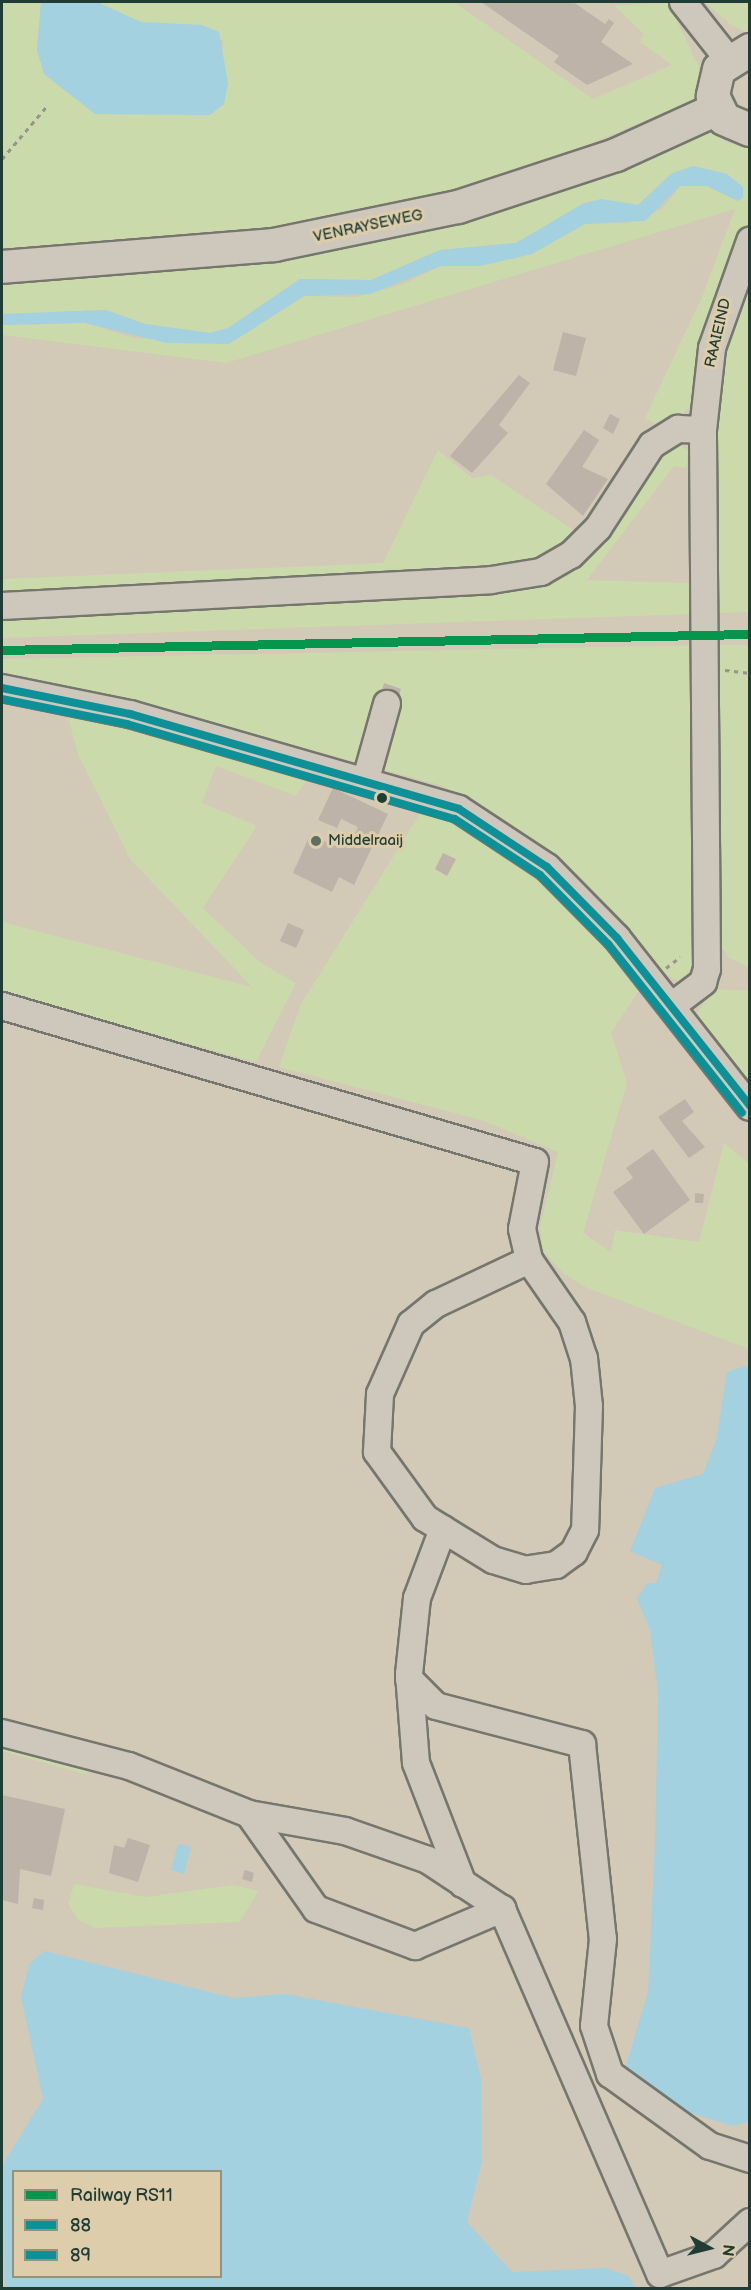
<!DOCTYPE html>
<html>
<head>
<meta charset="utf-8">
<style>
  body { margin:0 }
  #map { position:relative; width:751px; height:2290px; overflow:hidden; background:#d2c9b7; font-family:"Balsamiq Sans",sans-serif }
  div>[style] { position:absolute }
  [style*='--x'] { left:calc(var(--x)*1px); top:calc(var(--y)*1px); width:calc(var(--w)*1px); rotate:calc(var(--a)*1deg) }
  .green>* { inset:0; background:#cadaab }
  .water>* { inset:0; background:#a3d1e0 }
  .building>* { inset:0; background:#bdb3a8 }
  .path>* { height:3px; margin-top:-1.5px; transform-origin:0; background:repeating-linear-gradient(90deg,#96948b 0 4.5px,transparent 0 9px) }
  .roads { filter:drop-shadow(2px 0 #75766d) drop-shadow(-2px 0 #75766d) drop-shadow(0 2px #75766d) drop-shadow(0 -2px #75766d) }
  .minor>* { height:26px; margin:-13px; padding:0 13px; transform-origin:13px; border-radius:13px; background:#cec7bb }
  .major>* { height:32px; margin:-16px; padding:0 16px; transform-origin:16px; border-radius:16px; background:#cec7bb }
  .bus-1>* { height:8px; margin:-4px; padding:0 4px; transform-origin:4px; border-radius:4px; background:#0b9197 }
  .bus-2>* { height:8px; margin:-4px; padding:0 4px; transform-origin:4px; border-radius:4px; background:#0b9197 }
  .rail-1>* { height:9px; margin:-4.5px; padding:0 4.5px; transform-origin:4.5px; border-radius:4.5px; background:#05964d }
  .dots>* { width:16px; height:16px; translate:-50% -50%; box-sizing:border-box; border:3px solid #decdab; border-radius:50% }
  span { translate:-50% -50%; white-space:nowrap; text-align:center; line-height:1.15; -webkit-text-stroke:6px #decdab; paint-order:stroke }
  .street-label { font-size:15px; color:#1f3d34 }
  .poi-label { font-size:15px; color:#1f3d34 }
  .left { translate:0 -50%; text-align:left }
  .frame { position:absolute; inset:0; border:3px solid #1f3d34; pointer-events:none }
  .legend { position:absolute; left:12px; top:2170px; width:210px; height:108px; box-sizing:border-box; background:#decdab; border:2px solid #92937b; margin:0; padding:8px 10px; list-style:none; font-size:18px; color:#1f3d34 }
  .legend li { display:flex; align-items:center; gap:12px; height:30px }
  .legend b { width:30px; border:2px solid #92937b }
  .north { position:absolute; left:679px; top:2218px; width:60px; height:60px; -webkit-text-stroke:4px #decdab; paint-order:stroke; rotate:97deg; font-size:16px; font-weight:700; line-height:24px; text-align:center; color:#1f3d34 }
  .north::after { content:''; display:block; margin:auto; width:21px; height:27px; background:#1f3d34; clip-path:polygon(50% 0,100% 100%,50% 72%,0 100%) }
</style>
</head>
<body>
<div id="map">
  <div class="green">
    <i style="clip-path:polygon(2px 2px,41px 2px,37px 50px,44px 74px,95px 114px,210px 115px,223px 48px,223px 40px,202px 25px,141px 23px,97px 2px,454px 2px,593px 99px,672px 65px,640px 42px,644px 34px,614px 6px,668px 2px,699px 67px,697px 99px,496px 183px,189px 248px,2px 255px)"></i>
    <i style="clip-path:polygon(705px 2px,749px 2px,749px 33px,731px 25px)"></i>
    <i style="clip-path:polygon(710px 130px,726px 142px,749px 148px,749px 227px,734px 254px,690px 407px,672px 422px,657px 425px,645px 418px,702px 297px,735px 209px,226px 363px,2px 335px,2px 325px,85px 323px,135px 338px,242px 336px,304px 296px,356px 297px,403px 284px,441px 266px,480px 266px,532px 254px,585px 224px,626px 223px,662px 209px,680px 186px,707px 186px,738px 201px,743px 197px,672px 173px,638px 205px,601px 199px,516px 243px,441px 250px,371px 280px,300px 279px,228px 328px,210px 333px,145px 324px,106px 310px,2px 314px,2px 280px,122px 275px,272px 258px,515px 201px)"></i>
    <i style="clip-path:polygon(749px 271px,749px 612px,714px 613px,711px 438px,724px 343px)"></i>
    <i style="clip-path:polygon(670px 440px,688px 450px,687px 468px,674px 466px,587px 580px,693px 583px,693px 614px,2px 638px,2px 612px,543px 580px)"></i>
    <i style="clip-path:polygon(438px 450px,472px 478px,491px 475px,578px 533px,528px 569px,2px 597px,2px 579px,383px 563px)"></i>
    <i style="clip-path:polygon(695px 645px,700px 952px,691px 979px,681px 983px,667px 975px,552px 860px,443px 786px,137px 702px,2px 675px,2px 659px)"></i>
    <i style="clip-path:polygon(714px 645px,749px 645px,749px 967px,729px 958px,718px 942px)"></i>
    <i style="clip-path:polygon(67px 714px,310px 775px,296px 796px,216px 766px,202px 803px,257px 826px,203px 908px,261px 963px,296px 983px,256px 1062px,2px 993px,2px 922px,252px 987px,130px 859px,78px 754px)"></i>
    <i style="clip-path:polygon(423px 809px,481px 835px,538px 874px,642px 986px,611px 1033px,627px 1083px,583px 1233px,611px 1252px,615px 1230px,699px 1242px,724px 1143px,749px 1164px,749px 1349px,587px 1288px,564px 1274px,543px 1251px,540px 1227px,558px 1152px,481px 1120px,279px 1067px,301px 1004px)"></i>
    <i style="clip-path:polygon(715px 989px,749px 991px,749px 1093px,694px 1016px)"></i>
    <i style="clip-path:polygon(2px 1723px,94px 1769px,85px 1774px,2px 1751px)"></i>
    <i style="clip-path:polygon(74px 1884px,145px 1897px,234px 1885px,258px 1891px,240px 1922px,95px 1928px,78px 1920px,68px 1904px)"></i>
  </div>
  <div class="water">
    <i style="clip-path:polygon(41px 2px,97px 2px,141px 22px,202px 25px,219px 32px,228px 83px,224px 104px,210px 115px,95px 114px,44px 74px,37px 50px)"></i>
    <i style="clip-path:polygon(694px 166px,727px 174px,743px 187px,743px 197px,738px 201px,707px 186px,680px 186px,645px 221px,585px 224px,532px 254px,480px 266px,441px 266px,370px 294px,304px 296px,229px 344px,167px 343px,85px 323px,2px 325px,2px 314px,106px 310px,145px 324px,210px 333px,228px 328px,300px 279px,371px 280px,440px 250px,516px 243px,582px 204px,601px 199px,638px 205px,672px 173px)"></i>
    <i style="clip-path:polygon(749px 1365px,749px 2122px,732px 2126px,678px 2109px,625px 2069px,648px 1992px,655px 1843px,658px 1693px,650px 1630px,637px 1599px,647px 1583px,656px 1583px,662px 1565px,630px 1551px,655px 1488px,703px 1474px,716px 1441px,727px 1372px)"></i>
    <i style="clip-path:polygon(178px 1844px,191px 1847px,184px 1874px,171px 1870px)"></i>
    <i style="clip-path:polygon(evenodd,44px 1951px,234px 1998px,285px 1994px,469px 2028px,481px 2079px,482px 2161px,467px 2222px,512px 2272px,605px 2268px,629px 2276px,635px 2288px,5px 2288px,3px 2164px,43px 2099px,21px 1997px,29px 1964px,44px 1951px,14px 2172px,220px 2172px,220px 2276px,14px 2276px,14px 2172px)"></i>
  </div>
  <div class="building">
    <i style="clip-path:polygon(481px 2px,573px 2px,605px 24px,609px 19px,614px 23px,601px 42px,633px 64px,587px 85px,554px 62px,559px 56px)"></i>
    <i style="clip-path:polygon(563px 332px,586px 338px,576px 376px,553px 370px)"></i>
    <i style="clip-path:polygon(519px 375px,530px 383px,499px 425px,508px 433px,472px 473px,450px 456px)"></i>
    <i style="clip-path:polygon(610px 414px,620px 419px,613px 434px,603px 428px)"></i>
    <i style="clip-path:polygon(584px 430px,599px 440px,582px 467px,608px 479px,583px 516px,546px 484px)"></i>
    <i style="clip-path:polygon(384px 683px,401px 689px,397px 702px,380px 697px)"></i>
    <i style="clip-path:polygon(333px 788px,388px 814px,354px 885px,339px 877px,332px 892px,293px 873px,310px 835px,341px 848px,346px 838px,358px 844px,360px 838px,354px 836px,358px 827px,341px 819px,337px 828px,318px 820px)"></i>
    <i style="clip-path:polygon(443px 853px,456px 859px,447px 876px,435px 869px)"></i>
    <i style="clip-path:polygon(288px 923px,304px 930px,296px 948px,280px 941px)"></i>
    <i style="clip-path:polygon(685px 1099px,694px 1112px,682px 1121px,705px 1147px,689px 1158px,658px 1117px)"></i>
    <i style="clip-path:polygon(653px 1149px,690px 1200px,644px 1234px,613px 1192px,633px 1178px,626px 1168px)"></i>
    <i style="clip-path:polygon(695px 1193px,704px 1194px,703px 1203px,695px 1203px)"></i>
    <i style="clip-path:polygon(2px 1795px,65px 1809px,51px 1876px,20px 1869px,18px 1904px,2px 1900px)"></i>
    <i style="clip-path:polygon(128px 1838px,150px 1845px,138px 1882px,109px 1873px,114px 1845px,124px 1848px)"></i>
    <i style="clip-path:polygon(245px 1870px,254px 1873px,252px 1882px,242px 1879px)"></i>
    <i style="clip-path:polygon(34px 1898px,44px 1900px,43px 1910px,32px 1908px)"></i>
  </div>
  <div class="path">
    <i style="--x:2;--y:159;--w:70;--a:-49.7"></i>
    <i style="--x:725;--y:670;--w:25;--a:7"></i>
    <i style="--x:666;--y:968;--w:18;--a:-38"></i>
  </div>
  <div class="roads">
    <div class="minor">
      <i style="--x:683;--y:2;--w:73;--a:51.7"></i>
      <i style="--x:2;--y:606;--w:490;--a:-3"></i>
      <i style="--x:491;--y:580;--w:51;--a:-9.1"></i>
      <i style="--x:541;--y:572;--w:34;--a:-30"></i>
      <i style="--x:571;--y:555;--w:38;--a:-45"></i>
      <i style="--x:598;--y:528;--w:99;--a:-57"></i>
      <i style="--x:652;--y:445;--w:31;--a:-32"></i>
      <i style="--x:678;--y:429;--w:25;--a:2"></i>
      <i style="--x:2;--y:688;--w:131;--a:11.5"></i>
      <i style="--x:130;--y:714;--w:342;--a:16.1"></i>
      <i style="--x:459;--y:809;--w:105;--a:33.4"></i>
      <i style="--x:547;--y:867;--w:100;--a:45.4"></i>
      <i style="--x:617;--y:938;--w:215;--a:51.8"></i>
      <i style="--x:366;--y:779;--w:78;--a:-74.4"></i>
      <i style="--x:673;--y:1005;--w:38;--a:-37"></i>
      <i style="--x:703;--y:982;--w:14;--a:-73"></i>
      <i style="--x:707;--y:969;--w:539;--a:-90.43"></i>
      <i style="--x:703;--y:430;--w:82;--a:-83.7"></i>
      <i style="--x:712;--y:348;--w:114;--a:-70.4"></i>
      <i style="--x:2;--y:1006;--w:555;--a:16.31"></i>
      <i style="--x:535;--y:1162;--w:68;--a:101"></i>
      <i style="--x:522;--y:1229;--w:32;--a:77"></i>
      <i style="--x:529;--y:1260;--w:75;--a:55.3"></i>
      <i style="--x:572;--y:1322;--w:38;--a:72"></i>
      <i style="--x:584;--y:1358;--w:48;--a:84.1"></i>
      <i style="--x:589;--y:1406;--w:124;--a:91.8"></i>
      <i style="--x:585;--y:1530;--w:25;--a:117"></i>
      <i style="--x:574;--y:1552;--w:22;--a:144"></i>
      <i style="--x:556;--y:1565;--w:30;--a:171"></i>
      <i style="--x:526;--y:1570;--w:34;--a:-163"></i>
      <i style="--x:493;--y:1560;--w:80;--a:-148.3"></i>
      <i style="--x:425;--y:1518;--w:82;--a:-126"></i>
      <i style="--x:377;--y:1452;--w:58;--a:-87"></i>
      <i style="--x:380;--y:1394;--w:77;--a:-66.1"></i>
      <i style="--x:411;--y:1324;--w:32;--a:-39"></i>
      <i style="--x:436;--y:1304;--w:103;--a:-25.3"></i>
      <i style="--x:443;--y:1529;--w:74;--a:110.6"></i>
      <i style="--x:417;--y:1598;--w:76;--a:96"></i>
      <i style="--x:409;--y:1674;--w:89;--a:85.5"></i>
      <i style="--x:416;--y:1763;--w:130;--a:68.8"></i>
      <i style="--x:409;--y:1679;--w:38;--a:45"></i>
      <i style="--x:436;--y:1706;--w:151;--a:14.6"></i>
      <i style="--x:582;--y:1744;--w:196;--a:83.9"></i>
      <i style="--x:603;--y:1939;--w:87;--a:95.9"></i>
      <i style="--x:594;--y:2026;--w:51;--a:71.6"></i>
      <i style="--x:610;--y:2074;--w:123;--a:35.8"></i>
      <i style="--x:710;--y:2146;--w:42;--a:18"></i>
      <i style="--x:2;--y:1733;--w:131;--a:14.6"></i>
      <i style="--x:129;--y:1766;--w:129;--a:21.8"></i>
      <i style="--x:249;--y:1814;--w:116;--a:54.8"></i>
      <i style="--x:316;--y:1909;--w:106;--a:20.5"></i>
      <i style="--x:415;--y:1946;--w:95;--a:-23"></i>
      <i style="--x:502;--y:1909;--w:398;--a:66.6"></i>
      <i style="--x:660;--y:2274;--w:57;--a:-19.4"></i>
      <i style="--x:714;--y:2255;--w:49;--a:-42.5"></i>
      <i style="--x:249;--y:1814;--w:97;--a:10"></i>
      <i style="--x:345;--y:1831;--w:88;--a:19.3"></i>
      <i style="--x:428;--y:1860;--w:89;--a:33.5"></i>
    </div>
    <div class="major">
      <i style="--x:750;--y:50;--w:36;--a:148"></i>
      <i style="--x:719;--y:69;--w:28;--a:103"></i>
      <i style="--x:713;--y:96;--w:25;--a:64"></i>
      <i style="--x:724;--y:119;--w:28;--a:23"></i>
      <i style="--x:2;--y:267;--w:273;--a:-4.6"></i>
      <i style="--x:274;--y:245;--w:188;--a:-11.7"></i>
      <i style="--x:458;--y:207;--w:166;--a:-18.2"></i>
      <i style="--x:616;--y:155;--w:111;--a:-24.5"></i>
    </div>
  </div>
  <div class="bus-1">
    <i style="--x:2;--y:688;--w:131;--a:11.5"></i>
    <i style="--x:130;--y:714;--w:342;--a:16.1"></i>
    <i style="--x:459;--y:809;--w:105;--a:33.4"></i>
    <i style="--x:547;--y:867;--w:100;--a:45.4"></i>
    <i style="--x:617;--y:938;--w:214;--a:51.6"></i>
  </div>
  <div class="bus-2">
    <i style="--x:2;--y:699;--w:127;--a:11.3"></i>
    <i style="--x:127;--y:724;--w:341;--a:16.2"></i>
    <i style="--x:455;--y:819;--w:102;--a:33.4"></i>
    <i style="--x:540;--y:875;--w:98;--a:45.4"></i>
    <i style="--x:609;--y:945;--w:214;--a:51.6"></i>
  </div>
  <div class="rail-1">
    <i style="--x:2;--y:650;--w:748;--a:-1.23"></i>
  </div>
  <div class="dots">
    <i style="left:382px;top:798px;background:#1f3d34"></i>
    <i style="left:316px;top:841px;background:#5e6e62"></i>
  </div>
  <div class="street-label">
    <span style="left:368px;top:226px;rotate:-12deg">VENRAYSEWEG</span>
    <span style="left:718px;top:333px;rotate:-77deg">RAAIEIND</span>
  </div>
  <div class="poi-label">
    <span class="left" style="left:328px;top:841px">Middelraaij</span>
  </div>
  <div class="frame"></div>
  <ul class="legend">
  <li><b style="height:8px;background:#05964d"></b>Railway RS11</li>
  <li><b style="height:8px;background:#0b9197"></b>88</li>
  <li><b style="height:8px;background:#0b9197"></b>89</li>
  </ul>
  <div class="north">N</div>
</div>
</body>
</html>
